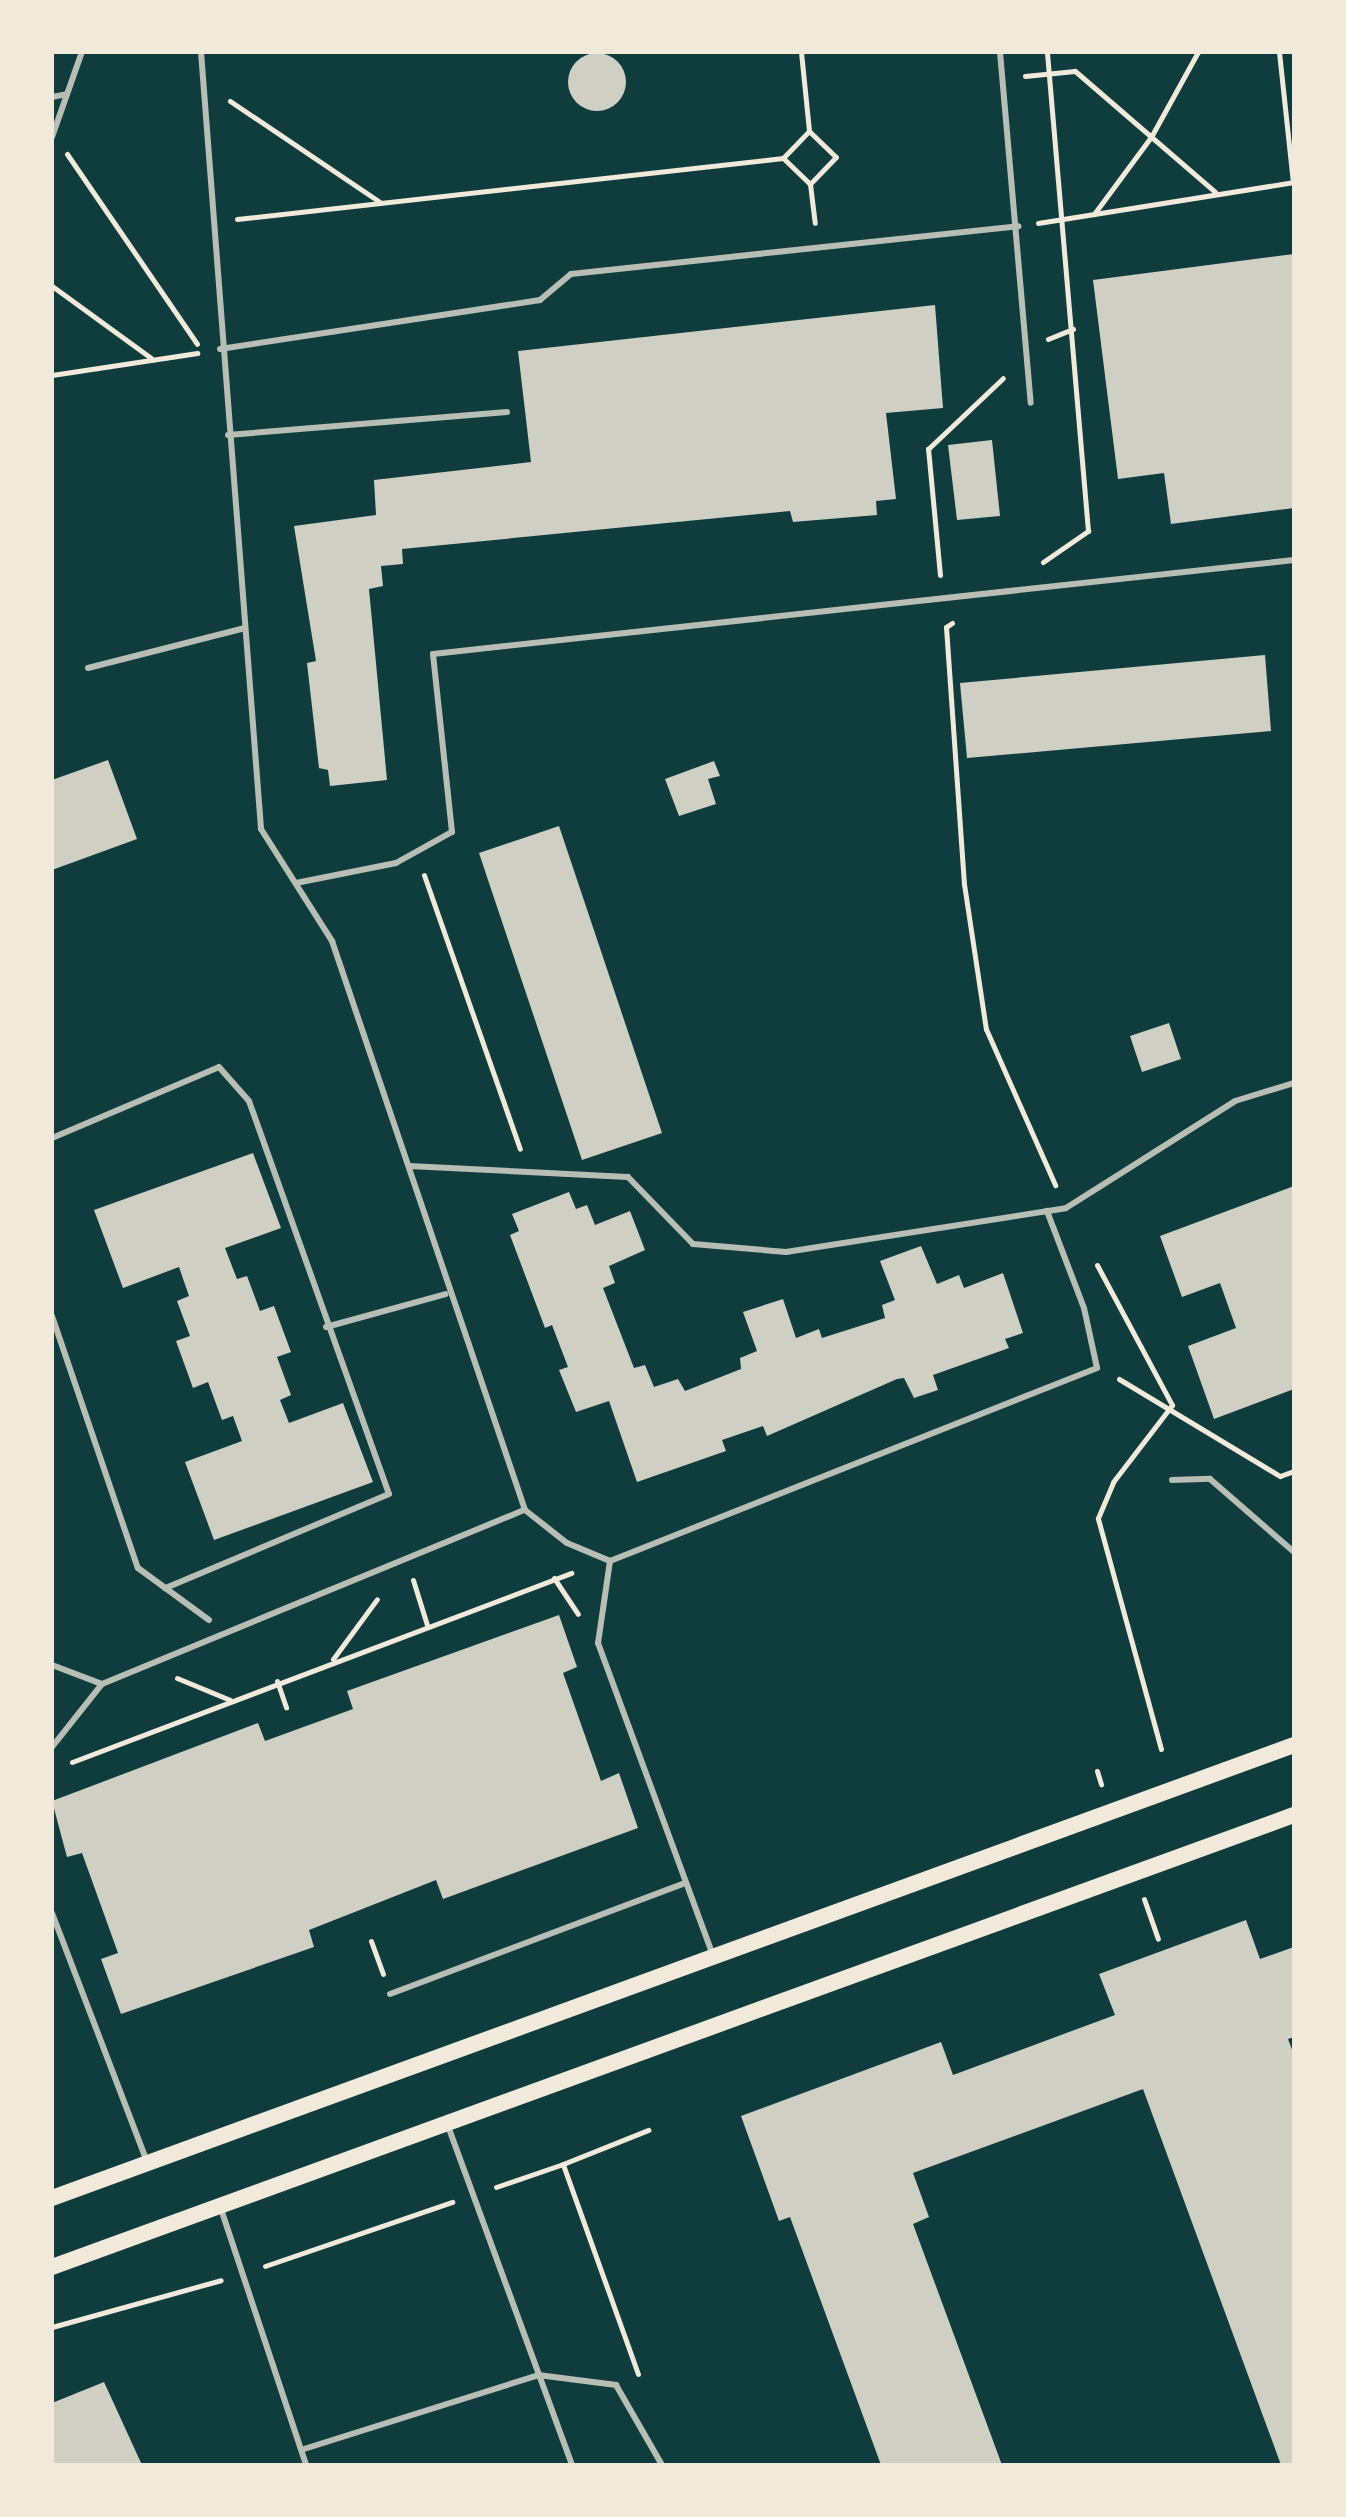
<!DOCTYPE html>
<html>
<head>
<meta charset="utf-8">
<style>
  body { margin:0 }
  #map { position:relative; width:1346px; height:2517px; overflow:hidden; background:#0f3d3e; font-family:Mulish,sans-serif }
  div>[style] { position:absolute }
  [style*='--x'] { left:calc(var(--x)*1px); top:calc(var(--y)*1px); width:calc(var(--w)*1px); rotate:calc(var(--a)*1deg) }
  .building>* { inset:0; background:#cfcfc3 }
  .round { border-radius:50% }
  .path>* { height:5px; margin:-2.5px; padding:0 2.5px; transform-origin:2.5px; border-radius:2.5px; background:#f1e9da }
  .service>* { height:6px; margin:-3px; padding:0 3px; transform-origin:3px; border-radius:3px; background:#b8beb3 }
  .secondary>* { height:16px; margin:-8px; padding:0 8px; transform-origin:8px; border-radius:8px; background:#f1e9da }
  span { translate:-50% -50%; white-space:nowrap; text-align:center; line-height:1.15; -webkit-text-stroke:6px #f1e9da; paint-order:stroke }
  .frame { position:absolute; inset:0; border:54px solid #f1e9da; pointer-events:none }
</style>
</head>
<body>
<div id="map">
  <div class="building">
    <i class="round" style="left:568px;top:53px;width:58px;height:58px"></i>
    <i style="clip-path:polygon(1294px 254px,1294px 508px,1171px 524px,1164px 473px,1118px 479px,1093px 280px)"></i>
    <i style="clip-path:polygon(935px 305px,943px 408px,886px 413px,896px 499px,876px 501px,877px 515px,793px 522px,790px 511px,402px 549px,403px 564px,381px 566px,383px 586px,369px 589px,387px 780px,330px 786px,328px 770px,319px 768px,307px 663px,316px 661px,294px 526px,376px 515px,374px 480px,531px 462px,518px 351px)"></i>
    <i style="clip-path:polygon(992px 440px,1000px 516px,957px 520px,948px 445px)"></i>
    <i style="clip-path:polygon(1265px 655px,1271px 731px,967px 758px,960px 683px)"></i>
    <i style="clip-path:polygon(108px 760px,137px 839px,52px 870px,52px 780px)"></i>
    <i style="clip-path:polygon(714px 761px,720px 776px,708px 779px,716px 804px,679px 816px,665px 779px)"></i>
    <i style="clip-path:polygon(559px 826px,662px 1133px,582px 1160px,479px 853px)"></i>
    <i style="clip-path:polygon(1169px 1023px,1181px 1059px,1142px 1072px,1130px 1036px)"></i>
    <i style="clip-path:polygon(253px 1153px,281px 1228px,225px 1248px,237px 1279px,247px 1276px,260px 1311px,274px 1306px,291px 1352px,277px 1357px,291px 1395px,280px 1400px,289px 1423px,343px 1403px,373px 1482px,214px 1540px,185px 1462px,242px 1441px,233px 1416px,222px 1420px,208px 1382px,193px 1388px,176px 1341px,190px 1336px,177px 1301px,189px 1296px,179px 1267px,123px 1288px,94px 1210px)"></i>
    <i style="clip-path:polygon(1294px 1186px,1294px 1389px,1214px 1419px,1188px 1346px,1236px 1328px,1220px 1283px,1182px 1297px,1160px 1236px)"></i>
    <i style="clip-path:polygon(569px 1192px,576px 1209px,587px 1205px,595px 1225px,630px 1211px,645px 1250px,609px 1266px,615px 1283px,603px 1288px,634px 1368px,645px 1365px,654px 1387px,678px 1379px,685px 1391px,741px 1369px,740px 1358px,757px 1351px,743px 1312px,783px 1299px,796px 1338px,819px 1329px,822px 1338px,885px 1318px,882px 1305px,895px 1300px,880px 1261px,921px 1246px,937px 1284px,959px 1275px,964px 1288px,1003px 1273px,1023px 1333px,1005px 1339px,1009px 1348px,933px 1375px,938px 1390px,914px 1398px,904px 1378px,897px 1379px,767px 1436px,763px 1426px,722px 1440px,726px 1451px,637px 1482px,609px 1401px,576px 1412px,559px 1370px,568px 1367px,552px 1325px,545px 1328px,510px 1235px,519px 1231px,512px 1214px)"></i>
    <i style="clip-path:polygon(559px 1615px,577px 1667px,563px 1673px,601px 1781px,619px 1773px,638px 1828px,443px 1899px,436px 1880px,309px 1930px,314px 1947px,121px 2014px,101px 1959px,118px 1953px,82px 1853px,67px 1857px,52px 1801px,258px 1723px,265px 1741px,353px 1709px,347px 1691px)"></i>
    <i style="clip-path:polygon(1246px 1920px,1260px 1959px,1294px 1947px,1294px 2037px,1288px 2039px,1294px 2055px,1294px 2465px,1281px 2465px,1143px 2089px,913px 2173px,929px 2217px,913px 2224px,1002px 2465px,881px 2465px,790px 2217px,779px 2221px,741px 2116px,941px 2042px,953px 2075px,1115px 2015px,1099px 1974px)"></i>
    <i style="clip-path:polygon(104px 2382px,142px 2465px,52px 2465px,52px 2403px)"></i>
  </div>
  <div class="path">
    <i style="--x:801;--y:52;--w:79;--a:84.2"></i>
    <i style="--x:809;--y:131;--w:37;--a:44"></i>
    <i style="--x:836;--y:157;--w:37;--a:134"></i>
    <i style="--x:810;--y:184;--w:37;--a:-136"></i>
    <i style="--x:783;--y:158;--w:37;--a:-46"></i>
    <i style="--x:1279;--y:52;--w:131;--a:83.9"></i>
    <i style="--x:1025;--y:76;--w:50;--a:-5.7"></i>
    <i style="--x:1075;--y:71;--w:185;--a:40.8"></i>
    <i style="--x:230;--y:101;--w:182;--a:34"></i>
    <i style="--x:67;--y:154;--w:230;--a:55.6"></i>
    <i style="--x:810;--y:184;--w:39;--a:83"></i>
    <i style="--x:1094;--y:214;--w:96;--a:-53.5"></i>
    <i style="--x:1151;--y:137;--w:97;--a:-61.1"></i>
    <i style="--x:237;--y:219;--w:549;--a:-6.37"></i>
    <i style="--x:1038;--y:223;--w:259;--a:-9.1"></i>
    <i style="--x:52;--y:286;--w:122;--a:36"></i>
    <i style="--x:1048;--y:339;--w:27;--a:-22"></i>
    <i style="--x:52;--y:375;--w:147;--a:-8.6"></i>
    <i style="--x:1043;--y:562;--w:55;--a:-34.6"></i>
    <i style="--x:1088;--y:531;--w:481;--a:-94.9"></i>
    <i style="--x:940;--y:575;--w:127;--a:-95.4"></i>
    <i style="--x:928;--y:449;--w:103;--a:-43.4"></i>
    <i style="--x:952;--y:623;--w:7;--a:146"></i>
    <i style="--x:946;--y:627;--w:258;--a:86"></i>
    <i style="--x:964;--y:884;--w:147;--a:81.4"></i>
    <i style="--x:986;--y:1029;--w:171;--a:66.1"></i>
    <i style="--x:424;--y:875;--w:290;--a:70.7"></i>
    <i style="--x:1097;--y:1265;--w:159;--a:61.8"></i>
    <i style="--x:1119;--y:1379;--w:188;--a:31.1"></i>
    <i style="--x:1280;--y:1476;--w:15;--a:-20"></i>
    <i style="--x:554;--y:1578;--w:43;--a:56.3"></i>
    <i style="--x:413;--y:1580;--w:47;--a:72.7"></i>
    <i style="--x:333;--y:1659;--w:74;--a:-53.7"></i>
    <i style="--x:177;--y:1678;--w:57;--a:22.5"></i>
    <i style="--x:277;--y:1681;--w:28;--a:71"></i>
    <i style="--x:1161;--y:1749;--w:239;--a:-105.3"></i>
    <i style="--x:1098;--y:1518;--w:39;--a:-67"></i>
    <i style="--x:1113;--y:1482;--w:97;--a:-52.5"></i>
    <i style="--x:72;--y:1762;--w:534;--a:-20.74"></i>
    <i style="--x:1097;--y:1771;--w:14;--a:73"></i>
    <i style="--x:1144;--y:1899;--w:42;--a:70.7"></i>
    <i style="--x:371;--y:1941;--w:35;--a:70"></i>
    <i style="--x:496;--y:2187;--w:71;--a:-18.9"></i>
    <i style="--x:265;--y:2266;--w:198;--a:-18.9"></i>
    <i style="--x:52;--y:2327;--w:175;--a:-15.5"></i>
    <i style="--x:638;--y:2374;--w:223;--a:-109.7"></i>
    <i style="--x:563;--y:2164;--w:92;--a:-21.8"></i>
  </div>
  <div class="service">
    <i style="--x:201;--y:52;--w:779;--a:85.58"></i>
    <i style="--x:261;--y:829;--w:133;--a:57.6"></i>
    <i style="--x:332;--y:941;--w:601;--a:71.26"></i>
    <i style="--x:525;--y:1510;--w:53;--a:38.2"></i>
    <i style="--x:567;--y:1543;--w:47;--a:22.7"></i>
    <i style="--x:610;--y:1561;--w:524;--a:-21.62"></i>
    <i style="--x:1097;--y:1368;--w:61;--a:-102.2"></i>
    <i style="--x:1084;--y:1308;--w:104;--a:-110.9"></i>
    <i style="--x:1000;--y:52;--w:352;--a:85"></i>
    <i style="--x:52;--y:97;--w:15;--a:-11"></i>
    <i style="--x:52;--y:137;--w:90;--a:-70.6"></i>
    <i style="--x:220;--y:349;--w:324;--a:-8.7"></i>
    <i style="--x:540;--y:300;--w:40;--a:-40"></i>
    <i style="--x:571;--y:274;--w:450;--a:-6.1"></i>
    <i style="--x:228;--y:435;--w:280;--a:-4.7"></i>
    <i style="--x:88;--y:668;--w:162;--a:-14.3"></i>
    <i style="--x:296;--y:883;--w:102;--a:-11.3"></i>
    <i style="--x:396;--y:863;--w:64;--a:-29"></i>
    <i style="--x:452;--y:832;--w:179;--a:-96.1"></i>
    <i style="--x:433;--y:654;--w:866;--a:-6.23"></i>
    <i style="--x:52;--y:1138;--w:181;--a:-23"></i>
    <i style="--x:219;--y:1067;--w:45;--a:48.6"></i>
    <i style="--x:249;--y:1101;--w:417;--a:70.4"></i>
    <i style="--x:389;--y:1494;--w:243;--a:157.2"></i>
    <i style="--x:409;--y:1166;--w:219;--a:2.9"></i>
    <i style="--x:628;--y:1177;--w:93;--a:45.9"></i>
    <i style="--x:693;--y:1244;--w:93;--a:4.9"></i>
    <i style="--x:786;--y:1252;--w:283;--a:-8.9"></i>
    <i style="--x:1066;--y:1208;--w:200;--a:-32.3"></i>
    <i style="--x:1235;--y:1101;--w:62;--a:-17"></i>
    <i style="--x:52;--y:1316;--w:266;--a:71.2"></i>
    <i style="--x:138;--y:1568;--w:88;--a:36.2"></i>
    <i style="--x:326;--y:1327;--w:124;--a:-15.4"></i>
    <i style="--x:1172;--y:1480;--w:38;--a:-2"></i>
    <i style="--x:1210;--y:1479;--w:111;--a:41"></i>
    <i style="--x:610;--y:1561;--w:83;--a:98.3"></i>
    <i style="--x:598;--y:1643;--w:333;--a:69.8"></i>
    <i style="--x:52;--y:1665;--w:53;--a:20.8"></i>
    <i style="--x:52;--y:1747;--w:80;--a:-51.6"></i>
    <i style="--x:102;--y:1684;--w:457;--a:-22.4"></i>
    <i style="--x:52;--y:1913;--w:267;--a:69.1"></i>
    <i style="--x:390;--y:1994;--w:315;--a:-20.6"></i>
    <i style="--x:448;--y:2126;--w:361;--a:69.9"></i>
    <i style="--x:221;--y:2209;--w:270;--a:71.6"></i>
    <i style="--x:304;--y:2449;--w:245;--a:-17.5"></i>
    <i style="--x:538;--y:2375;--w:79;--a:7.3"></i>
    <i style="--x:616;--y:2385;--w:92;--a:60.1"></i>
  </div>
  <div class="secondary">
    <i style="--x:52;--y:2198;--w:1322;--a:-20.04"></i>
    <i style="--x:52;--y:2267;--w:1322;--a:-20"></i>
  </div>
  <div class="frame"></div>
</div>
</body>
</html>
